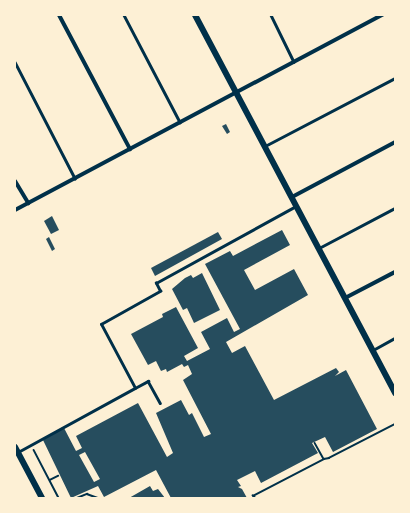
<!DOCTYPE html>
<html>
<head>
<meta charset="utf-8">
<style>
  body { margin:0 }
  #map { position:relative; width:410px; height:513px; overflow:hidden; background:#fdf0d5; font-family:Montserrat,sans-serif }
  div>[style] { position:absolute }
  [style*='--x'] { left:calc(var(--x)*1px); top:calc(var(--y)*1px); width:calc(var(--w)*1px); rotate:calc(var(--a)*1deg) }
  .building>* { inset:0; background:#264d5e }
  .path>* { height:1.5px; margin:-0.75px; padding:0 0.75px; transform-origin:0.75px; border-radius:0.75px; background:#003049 }
  .service>* { height:2.5px; margin:-1.25px; padding:0 1.25px; transform-origin:1.25px; border-radius:1.25px; background:#003049 }
  .minor>* { height:4px; margin:-2px; padding:0 2px; transform-origin:2px; border-radius:2px; background:#003049 }
  .tertiary>* { height:6px; margin:-3px; padding:0 3px; transform-origin:3px; border-radius:3px; background:#003049 }
  span { translate:-50% -50%; white-space:nowrap; text-align:center; line-height:1.15; -webkit-text-stroke:3px #fdf0d5; paint-order:stroke }
  .frame { position:absolute; inset:0; border:16px solid #fdf0d5; pointer-events:none }
</style>
</head>
<body>
<div id="map">
  <div class="building">
    <i style="clip-path:polygon(226px 124px,230px 132px,227px 134px,222px 126px)"></i>
    <i style="clip-path:polygon(52px 216px,59px 230px,51px 234px,44px 221px)"></i>
    <i style="clip-path:polygon(evenodd,282px 230px,290px 245px,244px 270px,255px 290px,294px 269px,308px 295px,226px 342px,232px 353px,245px 346px,274px 400px,336px 368px,339px 372px,335px 376px,346px 370px,377px 429px,333px 452px,325px 437px,312px 443px,318px 453px,261px 483px,255px 471px,237px 480px,241px 486px,238px 487px,242px 489px,247px 498px,171px 498px,156px 470px,104px 497px,98px 486px,71px 498px,43px 440px,64px 428px,76px 451px,82px 448px,76px 436px,138px 403px,167px 457px,173px 453px,156px 413px,181px 400px,189px 415px,192px 413px,204px 437px,211px 434px,183px 380px,192px 374px,188px 365px,184px 367px,182px 364px,167px 372px,166px 369px,161px 371px,156px 361px,148px 365px,131px 334px,163px 317px,162px 314px,176px 307px,198px 348px,184px 356px,187px 361px,210px 349px,201px 332px,227px 318px,234px 332px,240px 329px,205px 264px,230px 251px,233px 256px,282px 230px,85px 452px,100px 479px,94px 482px,79px 455px,85px 452px)"></i>
    <i style="clip-path:polygon(218px 232px,222px 239px,155px 276px,151px 268px)"></i>
    <i style="clip-path:polygon(49px 237px,55px 249px,52px 251px,46px 239px)"></i>
    <i style="clip-path:polygon(202px 273px,220px 310px,194px 323px,187px 308px,183px 310px,172px 289px,185px 278px,191px 275px,193px 278px)"></i>
    <i style="clip-path:polygon(150px 486px,153px 491px,158px 489px,165px 498px,129px 498px)"></i>
  </div>
  <div class="path">
    <i style="--x:315;--y:443;--w:18;--a:61"></i>
    <i style="--x:34;--y:450;--w:54;--a:62.5"></i>
    <i style="--x:50;--y:480;--w:9;--a:-27"></i>
    <i style="--x:77;--y:498;--w:11;--a:-22"></i>
    <i style="--x:87;--y:494;--w:12;--a:20"></i>
    <i style="--x:255;--y:498;--w:3;--a:-135"></i>
    <i style="--x:253;--y:496;--w:80;--a:-27.5"></i>
    <i style="--x:324;--y:459;--w:5;--a:-11"></i>
    <i style="--x:329;--y:458;--w:74;--a:-27.3"></i>
  </div>
  <div class="service">
    <i style="--x:124;--y:15;--w:121;--a:62.4"></i>
    <i style="--x:271;--y:15;--w:52;--a:63.9"></i>
    <i style="--x:15;--y:62;--w:131;--a:62.7"></i>
    <i style="--x:265;--y:146;--w:147;--a:-27.6"></i>
    <i style="--x:319;--y:248;--w:86;--a:-27.8"></i>
    <i style="--x:373;--y:350;--w:25;--a:-29"></i>
    <i style="--x:135;--y:388;--w:15;--a:-28"></i>
    <i style="--x:148;--y:381;--w:25;--a:61"></i>
    <i style="--x:18;--y:452;--w:133;--a:-28.7"></i>
    <i style="--x:135;--y:388;--w:72;--a:-118"></i>
    <i style="--x:101;--y:324;--w:68;--a:-29.2"></i>
    <i style="--x:160;--y:291;--w:9;--a:-117"></i>
    <i style="--x:156;--y:283;--w:160;--a:-28.8"></i>
  </div>
  <div class="minor">
    <i style="--x:59;--y:15;--w:152;--a:62.1"></i>
    <i style="--x:15;--y:181;--w:26;--a:59"></i>
    <i style="--x:292;--y:197;--w:117;--a:-28.1"></i>
    <i style="--x:15;--y:210;--w:416;--a:-28"></i>
    <i style="--x:345;--y:298;--w:56;--a:-27.5"></i>
  </div>
  <div class="tertiary">
    <i style="--x:195;--y:15;--w:428;--a:62.1"></i>
    <i style="--x:15;--y:447;--w:58;--a:62.1"></i>
  </div>
  <div class="frame"></div>
</div>
</body>
</html>
